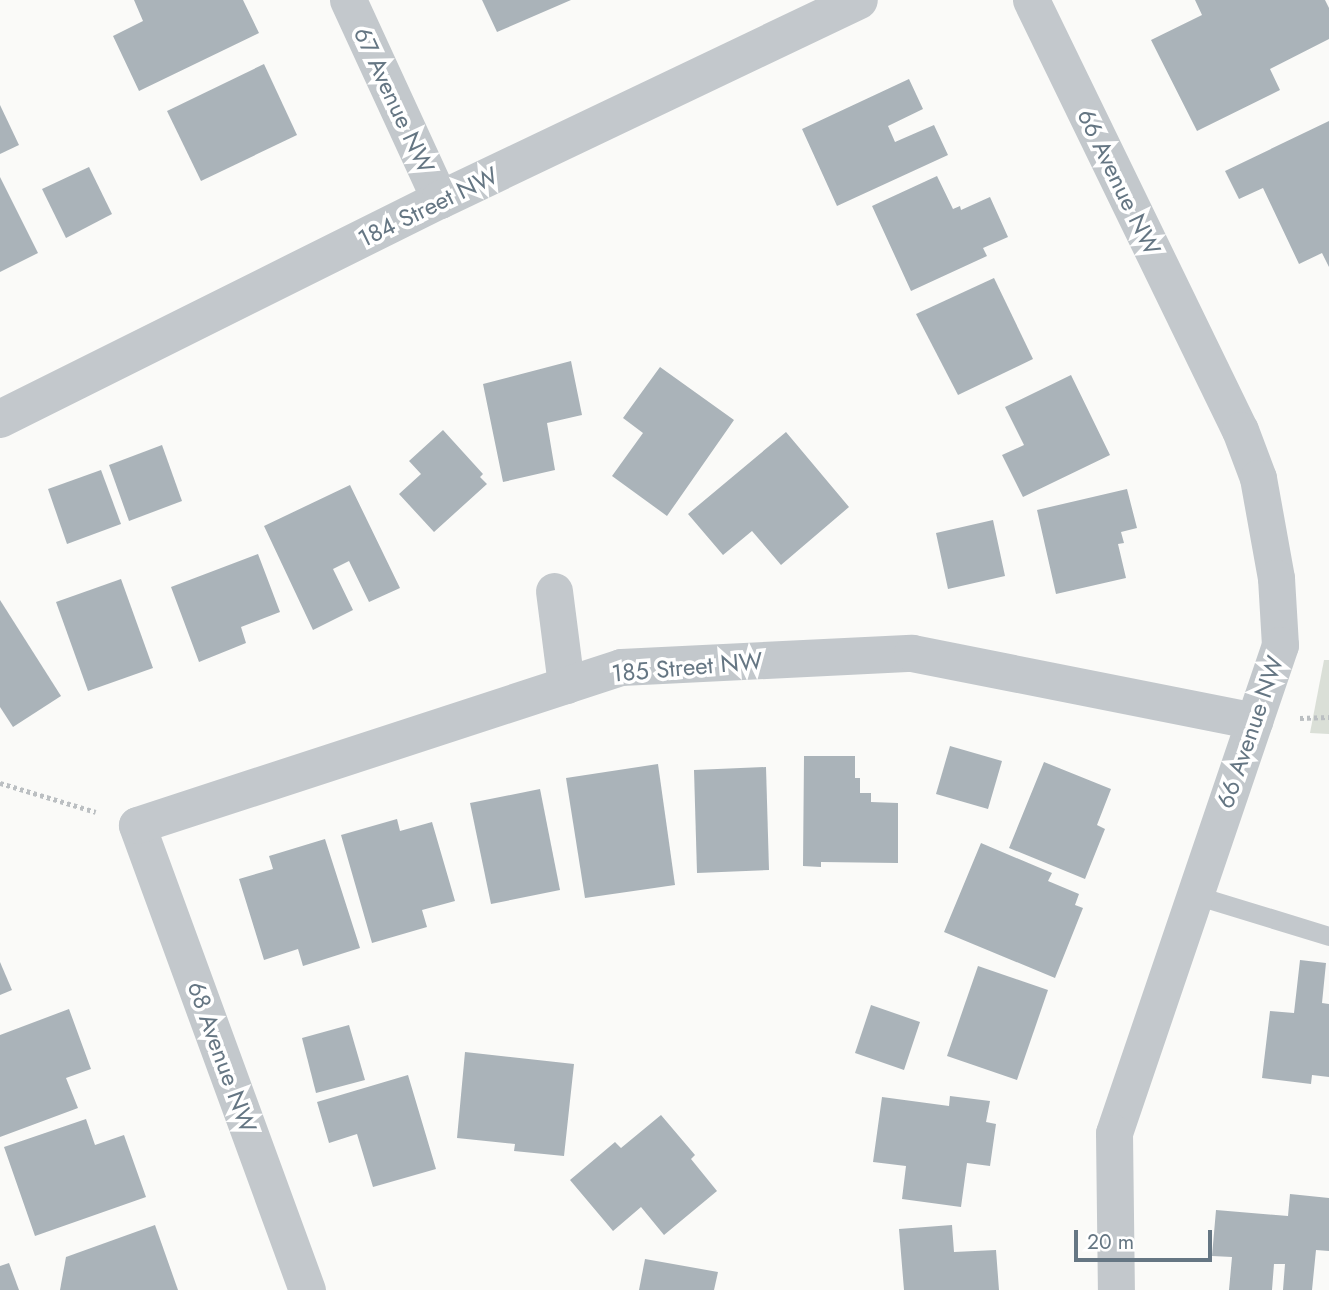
<!DOCTYPE html>
<html>
<head>
<meta charset="utf-8">
<style>
  body { margin:0 }
  #map { position:relative; width:1329px; height:1290px; overflow:hidden; background:#fafaf8; font-family:Jost,sans-serif }
  div>[style] { position:absolute }
  [style*='--x'] { left:calc(var(--x)*1px); top:calc(var(--y)*1px); width:calc(var(--w)*1px); rotate:calc(var(--a)*1deg) }
  .green>* { inset:0; background:#dadfd7 }
  .building>* { inset:0; background:#aab3b9 }
  .path>* { height:4.5px; margin-top:-2.25px; transform-origin:0; background:repeating-linear-gradient(90deg,#bbbfc2 0 3.5px,transparent 0 7px) }
  .service>* { height:19px; margin:-9.5px; padding:0 9.5px; transform-origin:9.5px; border-radius:9.5px; background:#c3c8cc }
  .minor>* { height:37px; margin:-18.5px; padding:0 18.5px; transform-origin:18.5px; border-radius:18.5px; background:#c3c8cc }
  .tertiary>* { height:38px; margin:-19px; padding:0 19px; transform-origin:19px; border-radius:19px; background:#c3c8cc }
  span { translate:-50% -50%; white-space:nowrap; text-align:center; line-height:1.15; -webkit-text-stroke:7px #fff; paint-order:stroke }
  .street-label { font-size:24px; color:#657683 }
  .scale { position:absolute; left:1074px; top:1230px; width:138px; height:32px; box-sizing:border-box; border:4px solid #657683; border-top:0; padding-left:9px; font-size:21px; line-height:24px; white-space:nowrap; color:#657683; -webkit-text-stroke:5px #fff; paint-order:stroke }
</style>
</head>
<body>
<div id="map">
  <div class="green">
    <i style="clip-path:polygon(1324px 660px,1329px 660px,1329px 734px,1310px 733px)"></i>
  </div>
  <div class="building">
    <i style="clip-path:polygon(134px 0,243px 0,259px 33px,139px 91px,113px 36px,143px 21px)"></i>
    <i style="clip-path:polygon(482px 0,571px 0,497px 32px)"></i>
    <i style="clip-path:polygon(1195px 0,1325px 0,1329px 8px,1329px 39px,1270px 69px,1280px 90px,1197px 131px,1151px 40px,1202px 15px)"></i>
    <i style="clip-path:polygon(264px 64px,297px 135px,201px 181px,167px 111px)"></i>
    <i style="clip-path:polygon(909px 79px,923px 109px,888px 126px,895px 142px,934px 125px,948px 155px,837px 206px,802px 129px)"></i>
    <i style="clip-path:polygon(0 105px,19px 145px,0 154px)"></i>
    <i style="clip-path:polygon(1329px 121px,1329px 267px,1322px 253px,1299px 264px,1263px 188px,1239px 199px,1225px 171px)"></i>
    <i style="clip-path:polygon(89px 167px,112px 214px,66px 238px,42px 189px)"></i>
    <i style="clip-path:polygon(937px 176px,953px 209px,960px 206px,961px 210px,990px 197px,1008px 237px,983px 248px,987px 256px,911px 291px,872px 206px)"></i>
    <i style="clip-path:polygon(0 177px,38px 253px,0 272px)"></i>
    <i style="clip-path:polygon(994px 278px,1033px 359px,958px 395px,916px 314px)"></i>
    <i style="clip-path:polygon(571px 361px,582px 415px,547px 423px,555px 470px,503px 482px,483px 384px)"></i>
    <i style="clip-path:polygon(660px 367px,734px 420px,667px 516px,612px 476px,643px 433px,623px 418px)"></i>
    <i style="clip-path:polygon(1071px 375px,1110px 455px,1023px 497px,1002px 455px,1024px 445px,1005px 407px)"></i>
    <i style="clip-path:polygon(443px 430px,483px 474px,480px 477px,487px 484px,434px 532px,399px 494px,421px 474px,409px 461px)"></i>
    <i style="clip-path:polygon(786px 432px,849px 507px,781px 565px,752px 531px,723px 555px,688px 514px)"></i>
    <i style="clip-path:polygon(162px 445px,182px 501px,129px 521px,109px 465px)"></i>
    <i style="clip-path:polygon(101px 470px,121px 524px,67px 544px,48px 489px)"></i>
    <i style="clip-path:polygon(350px 485px,400px 588px,369px 602px,349px 561px,333px 569px,353px 610px,313px 630px,264px 526px)"></i>
    <i style="clip-path:polygon(1127px 489px,1137px 528px,1121px 532px,1124px 543px,1118px 544px,1126px 578px,1056px 594px,1037px 510px)"></i>
    <i style="clip-path:polygon(993px 520px,1005px 576px,948px 589px,936px 533px)"></i>
    <i style="clip-path:polygon(258px 554px,280px 612px,241px 627px,246px 643px,199px 662px,171px 587px)"></i>
    <i style="clip-path:polygon(121px 579px,153px 668px,88px 691px,56px 602px)"></i>
    <i style="clip-path:polygon(0 600px,61px 696px,13px 727px,0 707px)"></i>
    <i style="clip-path:polygon(950px 746px,1002px 761px,988px 809px,936px 794px)"></i>
    <i style="clip-path:polygon(804px 756px,855px 756px,855px 778px,860px 778px,860px 793px,871px 793px,871px 802px,898px 803px,898px 863px,821px 862px,821px 867px,803px 866px)"></i>
    <i style="clip-path:polygon(1044px 762px,1111px 789px,1097px 825px,1105px 829px,1085px 879px,1009px 848px)"></i>
    <i style="clip-path:polygon(658px 764px,675px 885px,585px 898px,566px 778px)"></i>
    <i style="clip-path:polygon(766px 767px,769px 870px,697px 873px,694px 770px)"></i>
    <i style="clip-path:polygon(540px 789px,560px 890px,491px 904px,470px 803px)"></i>
    <i style="clip-path:polygon(397px 819px,400px 831px,432px 822px,455px 901px,422px 910px,427px 927px,372px 943px,341px 835px)"></i>
    <i style="clip-path:polygon(325px 839px,360px 948px,303px 966px,298px 949px,264px 960px,239px 879px,273px 869px,269px 856px)"></i>
    <i style="clip-path:polygon(981px 843px,1052px 873px,1048px 881px,1079px 894px,1075px 905px,1083px 908px,1055px 978px,944px 932px)"></i>
    <i style="clip-path:polygon(1300px 960px,1326px 963px,1322px 1003px,1329px 1004px,1329px 1077px,1312px 1075px,1311px 1084px,1262px 1078px,1270px 1011px,1294px 1013px)"></i>
    <i style="clip-path:polygon(0 962px,12px 990px,0 995px)"></i>
    <i style="clip-path:polygon(978px 966px,1048px 990px,1017px 1080px,947px 1056px)"></i>
    <i style="clip-path:polygon(871px 1005px,920px 1022px,904px 1070px,855px 1053px)"></i>
    <i style="clip-path:polygon(69px 1009px,91px 1069px,66px 1078px,78px 1108px,0 1137px,0 1035px)"></i>
    <i style="clip-path:polygon(349px 1025px,365px 1080px,316px 1093px,302px 1038px)"></i>
    <i style="clip-path:polygon(465px 1052px,574px 1064px,564px 1156px,514px 1151px,515px 1144px,457px 1138px)"></i>
    <i style="clip-path:polygon(408px 1075px,436px 1169px,373px 1187px,357px 1134px,329px 1143px,317px 1102px)"></i>
    <i style="clip-path:polygon(950px 1096px,990px 1101px,986px 1122px,996px 1124px,990px 1166px,967px 1163px,961px 1207px,902px 1199px,906px 1166px,873px 1162px,882px 1097px,949px 1106px)"></i>
    <i style="clip-path:polygon(661px 1115px,695px 1155px,691px 1159px,717px 1191px,664px 1235px,641px 1207px,613px 1231px,570px 1180px,615px 1142px,621px 1148px)"></i>
    <i style="clip-path:polygon(86px 1119px,95px 1145px,124px 1135px,146px 1197px,35px 1236px,4px 1147px)"></i>
    <i style="clip-path:polygon(1290px 1194px,1329px 1198px,1329px 1251px,1316px 1250px,1312px 1290px,1283px 1290px,1285px 1264px,1274px 1264px,1272px 1290px,1229px 1290px,1232px 1257px,1212px 1256px,1216px 1210px,1288px 1216px)"></i>
    <i style="clip-path:polygon(155px 1225px,178px 1290px,60px 1290px,66px 1257px)"></i>
    <i style="clip-path:polygon(952px 1225px,954px 1252px,996px 1250px,999px 1290px,904px 1290px,899px 1229px)"></i>
    <i style="clip-path:polygon(645px 1259px,718px 1272px,714px 1290px,639px 1290px)"></i>
    <i style="clip-path:polygon(9px 1263px,19px 1290px,0 1290px,0 1266px)"></i>
  </div>
  <div class="path">
    <i style="--x:1300;--y:718;--w:29;--a:-2"></i>
    <i style="--x:0;--y:783;--w:100;--a:16.8"></i>
  </div>
  <div class="service">
    <i style="--x:1195;--y:895;--w:140;--a:17"></i>
  </div>
  <div class="minor">
    <i style="--x:348;--y:0;--w:220;--a:65.3"></i>
    <i style="--x:1031;--y:0;--w:478;--a:64.1"></i>
    <i style="--x:1240;--y:430;--w:51;--a:69.4"></i>
    <i style="--x:1258;--y:478;--w:102;--a:79.8"></i>
    <i style="--x:1276;--y:578;--w:67;--a:86.6"></i>
    <i style="--x:1280;--y:645;--w:515;--a:108.79"></i>
    <i style="--x:1114;--y:1133;--w:157;--a:89.3"></i>
    <i style="--x:554;--y:591;--w:95;--a:82.7"></i>
    <i style="--x:307;--y:1290;--w:495;--a:-110.1"></i>
    <i style="--x:137;--y:825;--w:509;--a:-18.08"></i>
    <i style="--x:621;--y:667;--w:291;--a:-2.8"></i>
    <i style="--x:912;--y:653;--w:349;--a:11.2"></i>
  </div>
  <div class="tertiary">
    <i style="--x:0;--y:419;--w:491;--a:-26.5"></i>
    <i style="--x:440;--y:200;--w:464;--a:-25.5"></i>
  </div>
  <div class="street-label">
    <span style="left:394px;top:100px;rotate:65deg">67 Avenue NW</span>
    <span style="left:1119px;top:182px;rotate:64deg">66 Avenue NW</span>
    <span style="left:428px;top:207px;rotate:-26deg">184 Street NW</span>
    <span style="left:687px;top:667px;rotate:-5deg">185 Street NW</span>
    <span style="left:1250px;top:732px;rotate:-71deg">66 Avenue NW</span>
    <span style="left:222px;top:1057px;rotate:70deg">68 Avenue NW</span>
  </div>
  <div class="scale">20 m</div>
</div>
</body>
</html>
